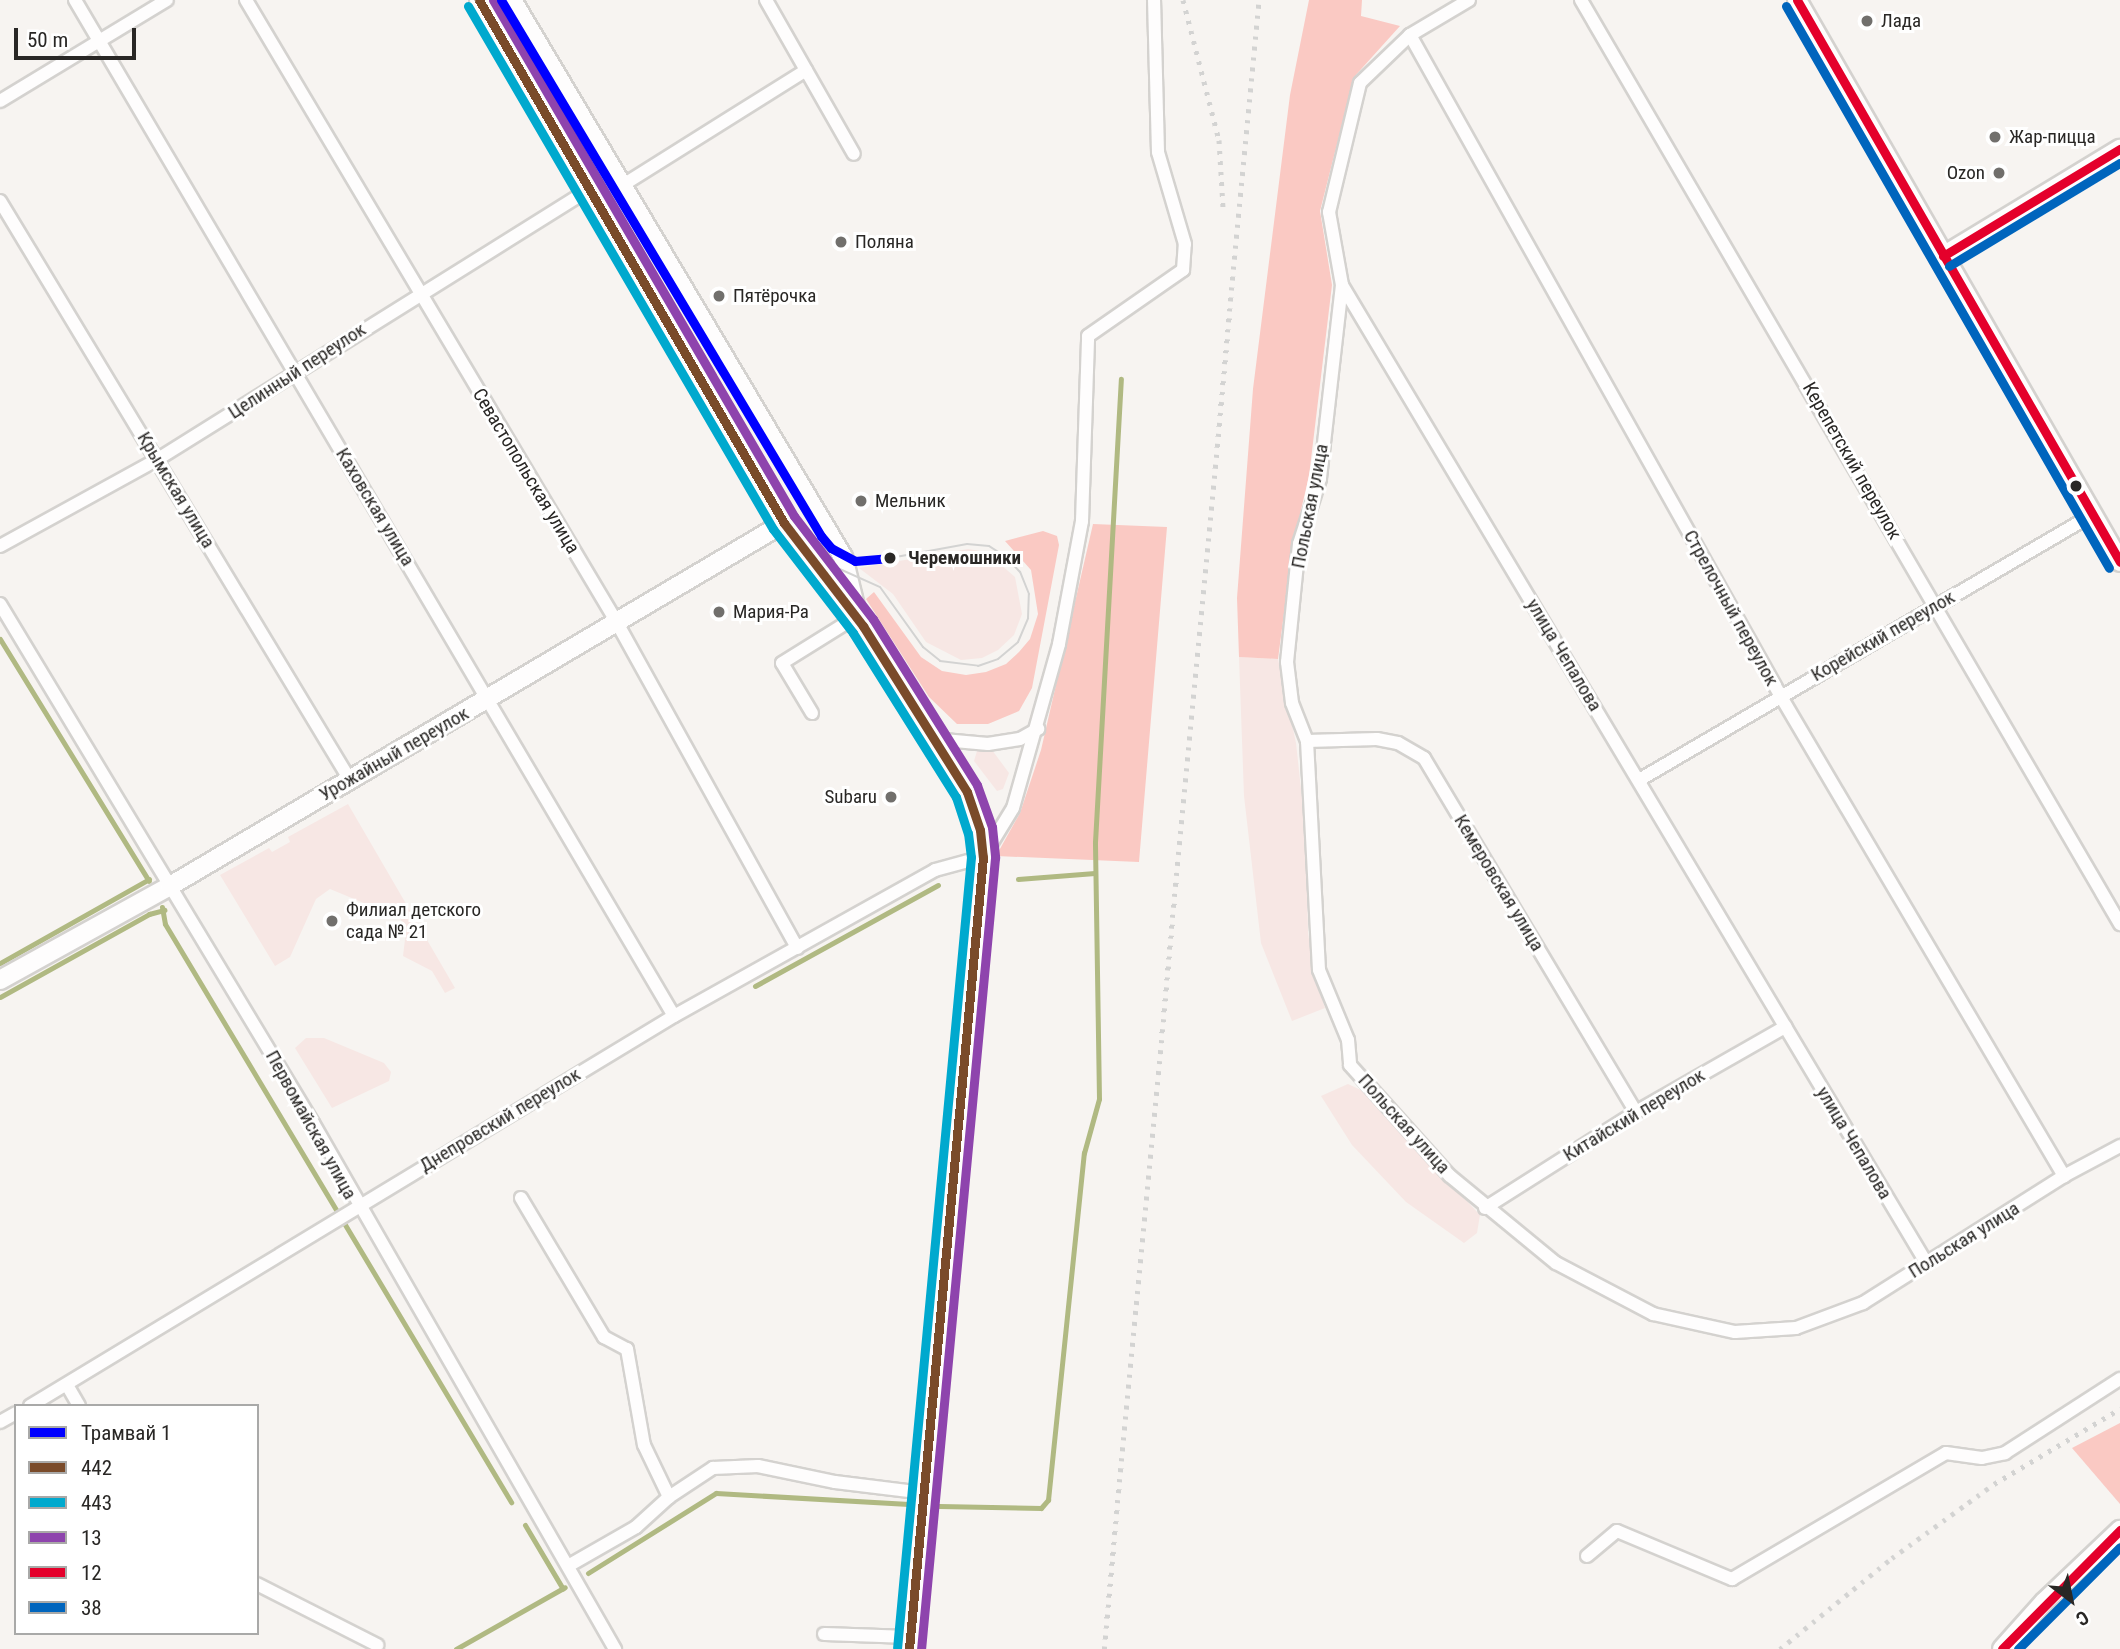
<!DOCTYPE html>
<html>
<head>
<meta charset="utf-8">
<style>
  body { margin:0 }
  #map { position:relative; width:2120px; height:1649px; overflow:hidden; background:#f7f4f1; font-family:"Roboto Condensed",sans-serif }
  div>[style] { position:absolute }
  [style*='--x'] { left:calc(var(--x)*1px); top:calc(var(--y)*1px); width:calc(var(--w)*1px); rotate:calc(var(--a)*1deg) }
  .green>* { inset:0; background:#f7e7e4 }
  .forest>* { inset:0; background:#fac9c3 }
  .stream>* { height:5px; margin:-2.5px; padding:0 2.5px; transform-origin:2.5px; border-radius:2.5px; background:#b0b982 }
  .roads { filter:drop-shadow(2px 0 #d4d2cf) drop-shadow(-2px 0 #d4d2cf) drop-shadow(0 2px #d4d2cf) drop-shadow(0 -2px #d4d2cf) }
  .street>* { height:12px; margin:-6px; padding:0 6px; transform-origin:6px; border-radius:6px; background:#fefdfd }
  .secondary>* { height:18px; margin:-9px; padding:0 9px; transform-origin:9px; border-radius:9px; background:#fefdfd }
  .tram>* { height:2px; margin:-1px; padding:0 1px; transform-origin:1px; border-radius:1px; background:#d3d3d2 }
  .rail>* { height:5px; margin-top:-2.5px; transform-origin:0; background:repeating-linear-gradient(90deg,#d3d3d2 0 3.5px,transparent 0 10.5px) }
  .bus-1>* { height:9px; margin:-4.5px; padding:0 4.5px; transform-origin:4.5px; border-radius:4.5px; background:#7a4b2a }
  .bus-2>* { height:9px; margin:-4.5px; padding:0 4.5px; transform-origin:4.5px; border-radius:4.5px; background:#00a9ce }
  .bus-3>* { height:9px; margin:-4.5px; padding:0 4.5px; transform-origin:4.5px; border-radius:4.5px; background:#8e44ad }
  .bus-4>* { height:9px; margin:-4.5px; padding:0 4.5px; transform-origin:4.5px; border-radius:4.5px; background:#e4002b }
  .bus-5>* { height:9px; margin:-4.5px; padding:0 4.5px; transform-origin:4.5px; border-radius:4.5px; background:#0065bd }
  .tram-1>* { height:9px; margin:-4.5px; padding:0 4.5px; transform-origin:4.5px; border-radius:4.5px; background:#00f }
  .dots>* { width:19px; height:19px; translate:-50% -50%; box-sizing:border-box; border:4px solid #fff; border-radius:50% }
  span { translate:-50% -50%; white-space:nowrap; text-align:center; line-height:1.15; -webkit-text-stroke:6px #fff; paint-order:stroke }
  .poi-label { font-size:19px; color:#292725 }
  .left { translate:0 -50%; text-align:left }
  .right { translate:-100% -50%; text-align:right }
  .street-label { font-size:19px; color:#292725 }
  .stop-label { font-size:19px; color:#292725; font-weight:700 }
  .legend { position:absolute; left:14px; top:1404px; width:245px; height:231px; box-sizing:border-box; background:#fff; border:2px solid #a9a9a8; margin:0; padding:9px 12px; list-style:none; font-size:21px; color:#292725 }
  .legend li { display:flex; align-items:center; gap:14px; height:35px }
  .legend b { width:35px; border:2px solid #a9a9a8 }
  .north { position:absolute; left:2036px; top:1565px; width:70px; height:70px; -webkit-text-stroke:5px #fff; paint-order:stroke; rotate:148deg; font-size:19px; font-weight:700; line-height:28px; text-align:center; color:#292725 }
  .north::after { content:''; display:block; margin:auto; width:24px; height:32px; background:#292725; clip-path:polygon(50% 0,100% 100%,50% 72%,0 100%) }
  .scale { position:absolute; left:14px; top:28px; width:122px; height:32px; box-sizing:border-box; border:4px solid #292725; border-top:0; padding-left:9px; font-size:21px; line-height:24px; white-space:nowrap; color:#292725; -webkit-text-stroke:5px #fff; paint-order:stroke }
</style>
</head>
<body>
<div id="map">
  <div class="green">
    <i style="clip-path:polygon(968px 549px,986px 552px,1015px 577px,1022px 614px,1014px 635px,998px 650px,982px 658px,961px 660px,926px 642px,893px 594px,859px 568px)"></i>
    <i style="clip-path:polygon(1239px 657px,1278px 659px,1296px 743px,1306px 835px,1308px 932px,1313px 971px,1325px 1008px,1292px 1021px,1261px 943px,1244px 796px)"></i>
    <i style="clip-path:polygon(992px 750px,1009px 773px,1003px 789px,997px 791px,974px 761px,977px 751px)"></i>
    <i style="clip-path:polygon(348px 804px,455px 988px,445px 993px,432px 971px,403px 956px,406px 931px,400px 918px,330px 889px,316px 899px,290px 957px,275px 966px,220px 875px,269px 848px,272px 852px,290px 842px,288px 837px)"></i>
    <i style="clip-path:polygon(306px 1038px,324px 1038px,384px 1063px,391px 1072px,389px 1081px,332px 1108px,295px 1048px)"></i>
    <i style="clip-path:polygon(1348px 1084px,1363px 1091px,1480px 1215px,1477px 1233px,1464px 1243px,1406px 1202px,1352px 1145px,1321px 1096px)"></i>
  </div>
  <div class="forest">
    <i style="clip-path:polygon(1309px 0,1362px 0,1361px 16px,1400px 26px,1354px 77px,1320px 211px,1332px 285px,1309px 476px,1293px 544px,1278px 659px,1239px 657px,1237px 598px,1253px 389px,1290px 95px)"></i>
    <i style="clip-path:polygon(1093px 524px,1167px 527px,1139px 862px,996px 856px,1020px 813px,1041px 750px)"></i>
    <i style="clip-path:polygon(1043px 531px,1057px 536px,1059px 545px,1032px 688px,1019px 711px,988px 724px,957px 724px,929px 697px,866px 599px,874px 592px,921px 657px,942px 671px,966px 675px,986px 672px,1006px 664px,1019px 652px,1030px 639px,1038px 614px,1031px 570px,1005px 541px)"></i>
    <i style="clip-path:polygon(2120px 1423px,2120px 1504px,2072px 1448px)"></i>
  </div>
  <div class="stream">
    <i style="--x:0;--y:639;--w:284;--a:58.4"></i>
    <i style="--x:1018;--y:879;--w:77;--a:-4.5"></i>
    <i style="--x:162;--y:907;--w:17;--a:80"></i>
    <i style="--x:165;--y:924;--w:674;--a:59.09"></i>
    <i style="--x:0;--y:963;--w:171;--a:-29.4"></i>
    <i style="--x:755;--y:986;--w:209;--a:-28.9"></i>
    <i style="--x:0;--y:997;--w:171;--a:-29.1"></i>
    <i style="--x:149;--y:914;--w:16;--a:-15"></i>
    <i style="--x:939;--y:1506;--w:102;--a:1.1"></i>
    <i style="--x:1041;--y:1508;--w:11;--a:-49"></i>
    <i style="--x:1048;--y:1500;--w:349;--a:-84.1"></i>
    <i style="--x:1084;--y:1153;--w:56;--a:-74.5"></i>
    <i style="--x:1099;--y:1099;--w:257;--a:-90.9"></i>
    <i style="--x:1095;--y:842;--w:464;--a:-86.8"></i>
    <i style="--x:525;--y:1525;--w:74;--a:59.3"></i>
    <i style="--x:588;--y:1573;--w:151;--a:-32"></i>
    <i style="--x:716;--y:1493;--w:193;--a:3.3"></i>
    <i style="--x:456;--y:1649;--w:125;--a:-29.6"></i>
  </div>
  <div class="roads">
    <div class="street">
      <i style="--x:75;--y:0;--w:1179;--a:59.48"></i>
      <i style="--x:246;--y:0;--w:723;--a:59.21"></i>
      <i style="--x:616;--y:621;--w:374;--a:61"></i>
      <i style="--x:766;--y:0;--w:177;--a:60.3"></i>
      <i style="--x:1469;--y:0;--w:69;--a:149.3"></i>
      <i style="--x:1410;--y:35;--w:69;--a:136.2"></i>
      <i style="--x:1360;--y:83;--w:133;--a:103.5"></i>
      <i style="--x:1329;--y:212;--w:74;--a:79.9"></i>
      <i style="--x:1342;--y:285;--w:1140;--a:59.14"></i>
      <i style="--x:1581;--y:0;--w:1070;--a:59.74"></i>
      <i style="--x:1410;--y:35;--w:757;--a:60.72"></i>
      <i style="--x:1780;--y:695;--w:559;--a:59.44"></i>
      <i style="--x:0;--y:101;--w:195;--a:-31.2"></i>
      <i style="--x:623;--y:185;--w:216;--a:-32.1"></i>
      <i style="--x:0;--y:201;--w:677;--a:58.85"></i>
      <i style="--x:1342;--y:285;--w:195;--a:96.5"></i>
      <i style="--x:1320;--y:479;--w:68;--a:107.9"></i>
      <i style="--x:1299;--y:544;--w:119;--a:95.8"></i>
      <i style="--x:1287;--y:662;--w:41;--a:83"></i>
      <i style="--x:1292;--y:703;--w:41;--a:68.5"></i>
      <i style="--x:1307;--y:741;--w:229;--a:87"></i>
      <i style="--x:1319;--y:970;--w:76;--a:67.5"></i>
      <i style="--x:1348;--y:1040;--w:25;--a:85"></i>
      <i style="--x:1350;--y:1065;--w:149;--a:48"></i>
      <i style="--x:1450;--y:1176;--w:137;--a:39.4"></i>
      <i style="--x:1556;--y:1263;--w:110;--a:27.7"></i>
      <i style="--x:1653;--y:1314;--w:84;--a:12.4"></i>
      <i style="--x:1735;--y:1332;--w:61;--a:-3.8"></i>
      <i style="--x:1796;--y:1328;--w:72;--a:-20.5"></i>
      <i style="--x:1863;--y:1303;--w:238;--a:-32.3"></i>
      <i style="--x:2064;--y:1176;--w:64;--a:-28.2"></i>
      <i style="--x:0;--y:546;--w:180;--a:-28.8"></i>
      <i style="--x:158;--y:459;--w:509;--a:-32.01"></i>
      <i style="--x:0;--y:604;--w:606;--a:58.91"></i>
      <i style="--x:313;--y:1123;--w:607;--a:60.14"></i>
      <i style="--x:812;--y:713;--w:58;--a:-121"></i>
      <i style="--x:782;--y:663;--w:87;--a:-31.9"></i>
      <i style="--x:933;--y:739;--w:55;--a:5.2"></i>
      <i style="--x:988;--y:744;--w:32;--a:-9"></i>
      <i style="--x:1020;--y:739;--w:21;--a:-29"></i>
      <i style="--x:1307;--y:741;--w:70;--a:-1.6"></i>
      <i style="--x:1377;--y:739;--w:21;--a:11"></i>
      <i style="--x:1398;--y:743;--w:30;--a:30"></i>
      <i style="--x:1424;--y:758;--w:413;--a:59.1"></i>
      <i style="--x:1639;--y:780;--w:525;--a:-30.33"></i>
      <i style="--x:521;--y:1198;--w:162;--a:59.2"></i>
      <i style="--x:604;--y:1337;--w:26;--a:28"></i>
      <i style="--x:627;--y:1349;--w:97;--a:80"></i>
      <i style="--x:644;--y:1445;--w:58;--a:64.3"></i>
      <i style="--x:1485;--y:1208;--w:179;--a:-32.4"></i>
      <i style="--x:1636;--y:1112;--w:172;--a:-29.7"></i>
      <i style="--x:67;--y:1385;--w:24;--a:60"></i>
      <i style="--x:30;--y:1406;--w:753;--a:-31.2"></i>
      <i style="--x:674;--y:1016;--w:299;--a:-29.2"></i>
      <i style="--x:935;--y:870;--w:50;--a:-15.2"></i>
      <i style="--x:983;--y:857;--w:57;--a:-58.5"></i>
      <i style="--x:1013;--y:808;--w:170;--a:-74.3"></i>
      <i style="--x:1059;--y:644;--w:125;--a:-79.4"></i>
      <i style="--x:1082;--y:521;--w:185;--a:-88.1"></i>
      <i style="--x:1088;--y:336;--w:116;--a:-34.8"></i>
      <i style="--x:1183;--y:270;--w:26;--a:-86"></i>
      <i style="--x:1185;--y:244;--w:96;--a:-106.4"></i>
      <i style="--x:1158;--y:152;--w:152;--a:-91.5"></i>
      <i style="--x:0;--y:1422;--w:18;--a:-29"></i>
      <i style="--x:1587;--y:1556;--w:39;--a:-40"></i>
      <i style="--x:1617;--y:1531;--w:125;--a:22.7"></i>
      <i style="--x:1732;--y:1579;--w:248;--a:-30.5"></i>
      <i style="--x:1946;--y:1453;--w:36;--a:8"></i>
      <i style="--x:1982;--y:1458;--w:24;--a:-12"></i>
      <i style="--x:2005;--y:1453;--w:137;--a:-32.8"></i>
      <i style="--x:568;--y:1566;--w:78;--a:-29.8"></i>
      <i style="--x:636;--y:1527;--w:45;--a:-42.3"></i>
      <i style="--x:669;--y:1497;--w:53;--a:-33.4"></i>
      <i style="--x:713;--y:1468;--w:45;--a:-2.5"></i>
      <i style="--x:758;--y:1466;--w:79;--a:11.7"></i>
      <i style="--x:835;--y:1482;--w:91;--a:7"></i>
      <i style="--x:257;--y:1584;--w:135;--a:26.9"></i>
      <i style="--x:824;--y:1634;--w:86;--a:2"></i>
    </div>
    <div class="secondary">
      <i style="--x:479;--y:0;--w:605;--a:59.75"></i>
      <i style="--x:784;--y:523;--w:130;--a:52.5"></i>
      <i style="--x:863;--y:626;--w:196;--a:57.9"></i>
      <i style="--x:967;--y:792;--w:40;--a:71.1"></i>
      <i style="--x:980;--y:830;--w:27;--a:84"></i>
      <i style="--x:983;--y:857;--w:795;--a:95.34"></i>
      <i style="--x:512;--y:0;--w:648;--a:59.28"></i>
      <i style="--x:843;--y:557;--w:55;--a:76.2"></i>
      <i style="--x:1797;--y:0;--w:648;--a:60.11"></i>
      <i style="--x:1943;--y:256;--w:207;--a:-31.2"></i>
      <i style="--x:0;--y:980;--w:194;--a:-28.9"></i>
      <i style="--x:170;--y:886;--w:713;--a:-30.59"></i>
      <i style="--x:2002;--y:1649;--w:63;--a:-48.2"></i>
      <i style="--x:2044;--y:1602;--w:105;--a:-43.5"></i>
    </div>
  </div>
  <div class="tram">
    <i style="--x:762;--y:463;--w:108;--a:57.5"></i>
    <i style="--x:820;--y:554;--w:18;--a:43"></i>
    <i style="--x:833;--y:566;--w:51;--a:24.1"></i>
    <i style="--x:880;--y:587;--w:74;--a:54.4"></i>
    <i style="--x:923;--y:647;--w:22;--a:39"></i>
    <i style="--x:940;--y:661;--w:38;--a:7"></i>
    <i style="--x:978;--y:666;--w:21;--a:-19"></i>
    <i style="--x:998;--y:659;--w:26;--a:-40"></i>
    <i style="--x:1018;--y:642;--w:26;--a:-67"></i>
    <i style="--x:1028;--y:618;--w:24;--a:-88"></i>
    <i style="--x:1029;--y:594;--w:24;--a:-112"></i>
    <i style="--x:1020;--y:572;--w:21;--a:-133"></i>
    <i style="--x:1006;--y:557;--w:20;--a:-147"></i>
    <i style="--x:989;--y:546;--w:22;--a:-175"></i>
    <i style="--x:967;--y:544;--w:78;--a:169.7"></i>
  </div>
  <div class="rail">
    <i style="--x:1183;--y:0;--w:145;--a:75.6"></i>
    <i style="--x:1219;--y:140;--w:68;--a:86.6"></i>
    <i style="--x:1104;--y:1649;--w:1656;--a:-84.63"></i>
    <i style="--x:1780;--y:1649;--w:144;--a:-39.1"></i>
    <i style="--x:1892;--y:1558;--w:126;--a:-36"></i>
    <i style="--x:1994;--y:1484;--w:147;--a:-30.8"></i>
  </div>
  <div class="bus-1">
    <i style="--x:479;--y:0;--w:605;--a:59.75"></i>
    <i style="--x:784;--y:523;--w:130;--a:52.5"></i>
    <i style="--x:863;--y:626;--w:196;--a:57.9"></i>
    <i style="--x:967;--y:792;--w:40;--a:71.1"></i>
    <i style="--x:980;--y:830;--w:27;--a:84"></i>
    <i style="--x:983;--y:857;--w:795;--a:95.34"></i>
  </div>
  <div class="bus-2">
    <i style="--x:468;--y:6;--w:605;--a:59.75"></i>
    <i style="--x:773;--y:529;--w:131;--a:52.4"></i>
    <i style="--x:853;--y:633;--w:194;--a:57.9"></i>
    <i style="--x:956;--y:797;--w:38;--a:72"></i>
    <i style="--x:968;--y:833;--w:24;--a:83"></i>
    <i style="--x:971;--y:857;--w:794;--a:95.34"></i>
  </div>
  <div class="bus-3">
    <i style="--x:493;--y:0;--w:597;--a:59.74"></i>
    <i style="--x:794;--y:516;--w:130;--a:52.5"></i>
    <i style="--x:873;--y:619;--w:196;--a:57.9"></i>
    <i style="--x:977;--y:785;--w:45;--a:70.3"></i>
    <i style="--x:992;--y:827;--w:31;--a:84"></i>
    <i style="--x:995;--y:858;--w:794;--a:95.34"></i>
  </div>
  <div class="bus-4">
    <i style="--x:1797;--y:0;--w:648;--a:60.11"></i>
    <i style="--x:1943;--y:256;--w:207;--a:-31.2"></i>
    <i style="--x:2002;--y:1649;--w:168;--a:-45.2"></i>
  </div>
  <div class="bus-5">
    <i style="--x:1786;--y:6;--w:648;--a:60.11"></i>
    <i style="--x:1949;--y:266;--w:200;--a:-31.1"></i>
    <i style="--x:2018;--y:1649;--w:144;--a:-45"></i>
  </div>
  <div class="tram-1">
    <i style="--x:501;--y:0;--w:624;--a:59.16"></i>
    <i style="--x:821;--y:536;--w:16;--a:50"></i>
    <i style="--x:831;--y:548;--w:27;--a:28"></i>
    <i style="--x:855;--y:561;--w:35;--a:-5"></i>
  </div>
  <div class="dots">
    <i style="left:1867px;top:21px;background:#716f6c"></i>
    <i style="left:1995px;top:137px;background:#716f6c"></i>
    <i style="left:1999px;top:173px;background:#716f6c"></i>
    <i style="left:841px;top:242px;background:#716f6c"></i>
    <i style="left:719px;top:296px;background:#716f6c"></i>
    <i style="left:2076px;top:486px;background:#292725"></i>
    <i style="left:861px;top:501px;background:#716f6c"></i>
    <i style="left:890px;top:558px;background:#292725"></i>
    <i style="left:719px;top:612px;background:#716f6c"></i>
    <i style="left:891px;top:797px;background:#716f6c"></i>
    <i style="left:332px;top:921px;background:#716f6c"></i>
  </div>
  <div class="poi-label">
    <span class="left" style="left:1881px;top:21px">Лада</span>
    <span class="left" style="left:2009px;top:137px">Жар-пицца</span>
    <span class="right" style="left:1985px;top:173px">Ozon</span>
    <span class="left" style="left:855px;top:242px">Поляна</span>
    <span class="left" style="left:733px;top:296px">Пятёрочка</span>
    <span class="left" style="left:875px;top:501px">Мельник</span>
    <span class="left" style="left:733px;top:612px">Мария-Ра</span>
    <span class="right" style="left:877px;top:797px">Subaru</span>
    <span class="left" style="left:346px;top:921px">Филиал детского<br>сада № 21</span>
  </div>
  <div class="street-label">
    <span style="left:297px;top:371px;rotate:-33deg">Целинный переулок</span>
    <span style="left:1852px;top:461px;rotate:60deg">Керепетский переулок</span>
    <span style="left:526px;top:471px;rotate:59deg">Севастопольская улица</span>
    <span style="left:176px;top:490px;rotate:59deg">Крымская улица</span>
    <span style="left:1310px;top:506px;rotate:-79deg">Польская улица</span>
    <span style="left:375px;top:507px;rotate:59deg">Каховская улица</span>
    <span style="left:1731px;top:608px;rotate:61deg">Стрелочный переулок</span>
    <span style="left:1883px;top:636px;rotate:-30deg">Корейский переулок</span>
    <span style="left:1564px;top:655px;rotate:59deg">улица Чепалова</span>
    <span style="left:394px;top:754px;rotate:-30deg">Урожайный переулок</span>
    <span style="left:1499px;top:883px;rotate:59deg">Кемеровская улица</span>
    <span style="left:1634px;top:1115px;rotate:-31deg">Китайский переулок</span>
    <span style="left:500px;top:1120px;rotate:-31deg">Днепровский переулок</span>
    <span style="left:1404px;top:1124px;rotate:48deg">Польская улица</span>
    <span style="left:311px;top:1125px;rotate:61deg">Первомайская улица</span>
    <span style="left:1854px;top:1143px;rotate:59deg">улица Чепалова</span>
    <span style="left:1964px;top:1240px;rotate:-32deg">Польская улица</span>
  </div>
  <div class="stop-label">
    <span class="left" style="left:908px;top:558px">Черемошники</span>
  </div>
  <ul class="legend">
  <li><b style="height:9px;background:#00f"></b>Трамвай 1</li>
  <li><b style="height:9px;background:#7a4b2a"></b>442</li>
  <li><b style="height:9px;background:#00a9ce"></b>443</li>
  <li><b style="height:9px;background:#8e44ad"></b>13</li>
  <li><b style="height:9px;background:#e4002b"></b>12</li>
  <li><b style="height:9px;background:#0065bd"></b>38</li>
  </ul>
  <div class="north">С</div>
  <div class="scale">50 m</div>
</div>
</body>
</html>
